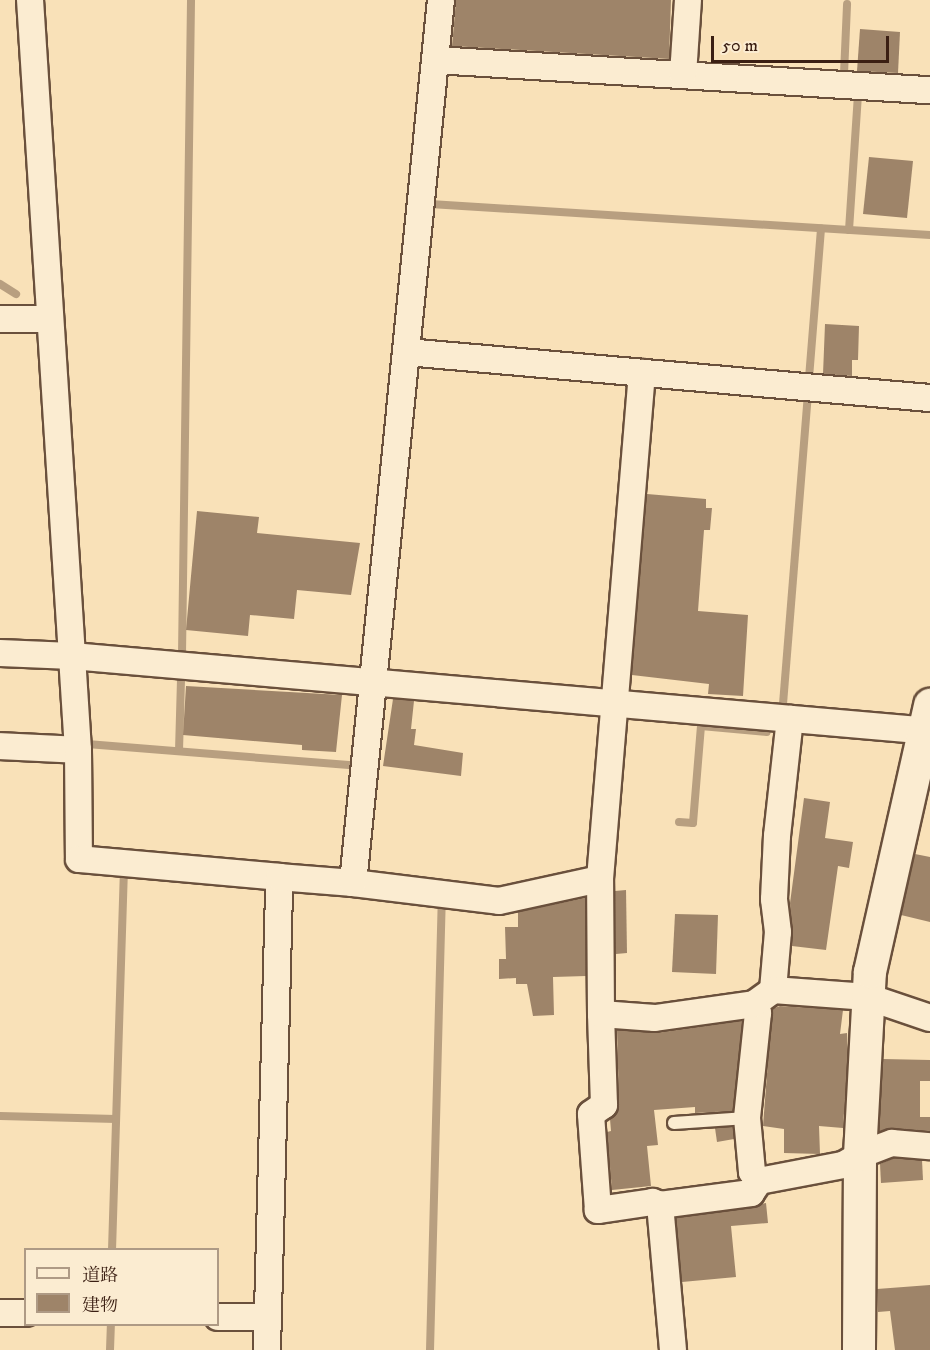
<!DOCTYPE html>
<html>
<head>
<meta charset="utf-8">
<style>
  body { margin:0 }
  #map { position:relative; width:930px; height:1350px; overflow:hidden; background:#f9e1b8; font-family:"IM FELL DW Pica","Noto Serif JP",serif }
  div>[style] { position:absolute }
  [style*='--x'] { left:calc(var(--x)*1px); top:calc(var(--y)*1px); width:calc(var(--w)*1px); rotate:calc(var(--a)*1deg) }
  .stream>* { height:8px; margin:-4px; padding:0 4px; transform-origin:4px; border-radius:4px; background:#b89f80 }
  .building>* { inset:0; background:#9e8469 }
  .roads { filter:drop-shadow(2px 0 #6a503c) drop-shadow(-2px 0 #6a503c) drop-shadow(0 2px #6a503c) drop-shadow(0 -2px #6a503c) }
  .service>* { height:12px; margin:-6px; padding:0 6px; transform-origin:6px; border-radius:6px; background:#fbecd1 }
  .minor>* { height:26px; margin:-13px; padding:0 13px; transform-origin:13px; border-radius:13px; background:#fbecd1 }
  .tertiary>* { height:32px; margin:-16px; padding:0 16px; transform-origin:16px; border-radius:16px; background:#fbecd1 }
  span { translate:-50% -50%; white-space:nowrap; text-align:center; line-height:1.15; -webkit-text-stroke:4.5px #fbecd1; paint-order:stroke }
  .legend { position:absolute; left:24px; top:1248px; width:195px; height:78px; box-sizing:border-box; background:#fbecd1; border:2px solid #ae9a85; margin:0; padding:8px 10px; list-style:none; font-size:18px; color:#3b1f13 }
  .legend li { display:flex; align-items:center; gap:12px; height:30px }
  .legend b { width:30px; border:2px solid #ae9a85 }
  .scale { position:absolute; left:711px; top:36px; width:178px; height:27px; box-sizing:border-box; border:3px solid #3b1f13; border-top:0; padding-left:8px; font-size:18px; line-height:21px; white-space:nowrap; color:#3b1f13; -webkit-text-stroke:4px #fbecd1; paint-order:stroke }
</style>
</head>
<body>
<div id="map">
  <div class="stream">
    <i style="--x:844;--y:74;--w:70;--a:-87.5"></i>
    <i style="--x:430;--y:204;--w:501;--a:3.55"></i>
    <i style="--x:849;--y:230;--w:135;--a:-86.2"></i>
    <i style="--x:0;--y:284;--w:19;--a:32"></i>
    <i style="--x:809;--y:378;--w:150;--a:-85.4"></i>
    <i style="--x:182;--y:654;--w:654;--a:-89.21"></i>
    <i style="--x:783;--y:704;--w:311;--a:-85.4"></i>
    <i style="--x:87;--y:744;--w:272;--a:4.6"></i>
    <i style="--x:179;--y:751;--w:72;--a:-88.4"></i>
    <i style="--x:679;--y:822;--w:14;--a:4"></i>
    <i style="--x:693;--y:823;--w:97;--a:-85.3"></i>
    <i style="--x:701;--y:726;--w:66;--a:5.2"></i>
    <i style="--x:0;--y:1116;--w:116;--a:1.5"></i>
    <i style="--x:112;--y:1250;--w:381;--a:-88.2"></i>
    <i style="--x:110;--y:1350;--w:26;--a:-88"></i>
    <i style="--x:430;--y:1350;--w:447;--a:-88.5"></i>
    <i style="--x:442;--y:903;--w:4;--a:-166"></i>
  </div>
  <div class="building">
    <i style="clip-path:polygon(456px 0,671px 0,669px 59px,452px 46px)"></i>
    <i style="clip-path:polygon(860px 29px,900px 32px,898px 73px,857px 71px)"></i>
    <i style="clip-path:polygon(869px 157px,913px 161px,907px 218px,863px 214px)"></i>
    <i style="clip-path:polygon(825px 324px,859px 326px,858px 360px,852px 360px,852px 376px,823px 374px)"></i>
    <i style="clip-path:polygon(647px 494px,706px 499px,706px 508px,712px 508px,710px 530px,704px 530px,698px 611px,748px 615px,743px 696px,708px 694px,709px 684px,632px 675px)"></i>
    <i style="clip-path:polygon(197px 511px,259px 517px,257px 533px,360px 543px,351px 595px,297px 590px,294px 619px,250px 615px,248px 636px,186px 630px)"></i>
    <i style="clip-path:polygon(186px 686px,342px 695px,336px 752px,302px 750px,302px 745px,183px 735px)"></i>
    <i style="clip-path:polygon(393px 699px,414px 701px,411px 729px,416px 729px,414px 745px,463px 753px,461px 776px,383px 766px)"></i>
    <i style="clip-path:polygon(804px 798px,830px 802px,825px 838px,853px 842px,849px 868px,838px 866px,826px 950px,792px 946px,790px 903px)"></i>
    <i style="clip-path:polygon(915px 854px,930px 857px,930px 922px,901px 915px)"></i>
    <i style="clip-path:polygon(626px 890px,627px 953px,616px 954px,615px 891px)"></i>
    <i style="clip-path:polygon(585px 898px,586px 976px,553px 977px,554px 1015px,533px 1016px,527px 984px,516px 984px,516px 978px,499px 979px,499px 959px,506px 959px,505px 927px,518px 927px,518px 912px)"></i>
    <i style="clip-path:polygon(675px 914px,718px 915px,716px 974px,672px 972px)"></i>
    <i style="clip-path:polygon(780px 1006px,843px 1010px,840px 1034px,847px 1033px,848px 1053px,843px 1128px,819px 1126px,820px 1154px,784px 1153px,784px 1129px,763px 1126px,772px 1009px)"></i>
    <i style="clip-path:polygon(742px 1021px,733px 1111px,695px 1113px,695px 1107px,654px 1110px,658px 1145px,647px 1146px,651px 1186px,612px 1190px,607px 1132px,611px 1131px,610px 1119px,619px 1105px,617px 1030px,657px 1033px)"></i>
    <i style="clip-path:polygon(883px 1059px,930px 1060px,930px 1081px,920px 1081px,920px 1117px,930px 1117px,930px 1131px,893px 1128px,879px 1132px)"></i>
    <i style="clip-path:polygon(733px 1127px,734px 1139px,717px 1142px,715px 1128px)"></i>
    <i style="clip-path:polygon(894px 1158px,922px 1160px,923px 1180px,881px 1183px,880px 1164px)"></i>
    <i style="clip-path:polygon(766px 1203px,768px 1223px,731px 1226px,736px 1277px,682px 1282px,676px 1218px)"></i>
    <i style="clip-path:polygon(930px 1285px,930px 1350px,895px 1350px,890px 1311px,878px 1312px,877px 1289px)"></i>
  </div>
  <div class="roads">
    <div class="service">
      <i style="--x:674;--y:1123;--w:73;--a:-3.9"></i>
    </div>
    <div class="minor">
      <i style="--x:435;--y:60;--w:496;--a:3.5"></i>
      <i style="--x:683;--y:75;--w:75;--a:-86.2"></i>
      <i style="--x:0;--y:319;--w:50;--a:0"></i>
      <i style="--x:406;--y:352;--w:526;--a:5.02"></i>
      <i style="--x:0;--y:653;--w:72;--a:2.4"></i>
      <i style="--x:72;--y:656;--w:861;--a:5"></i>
      <i style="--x:0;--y:746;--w:78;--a:2.9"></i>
      <i style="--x:78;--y:750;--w:752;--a:-93.66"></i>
      <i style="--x:78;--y:750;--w:109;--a:89.5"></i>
      <i style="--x:79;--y:859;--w:201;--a:5.1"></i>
      <i style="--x:353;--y:883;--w:147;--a:7"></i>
      <i style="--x:499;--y:901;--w:103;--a:-12.3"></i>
      <i style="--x:773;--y:990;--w:58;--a:-85.1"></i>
      <i style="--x:778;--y:932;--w:33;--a:-97"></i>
      <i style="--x:774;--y:899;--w:63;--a:-87.3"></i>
      <i style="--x:777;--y:836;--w:118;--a:-83.7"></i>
      <i style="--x:754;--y:1004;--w:10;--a:66"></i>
      <i style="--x:758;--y:1013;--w:106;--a:96"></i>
      <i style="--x:747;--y:1118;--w:54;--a:84.7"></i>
      <i style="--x:752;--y:1172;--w:11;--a:52"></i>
      <i style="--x:601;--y:1014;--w:135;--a:-90.4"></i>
      <i style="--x:600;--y:879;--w:508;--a:-85.26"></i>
      <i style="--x:660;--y:1205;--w:8;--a:-157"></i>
      <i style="--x:653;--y:1202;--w:56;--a:171.7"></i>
      <i style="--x:598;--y:1210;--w:96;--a:-94.2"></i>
      <i style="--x:591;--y:1114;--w:16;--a:-35"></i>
      <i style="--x:604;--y:1105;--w:91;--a:-91.9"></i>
      <i style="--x:601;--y:1014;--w:54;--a:4.2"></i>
      <i style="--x:655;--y:1018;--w:100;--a:-8"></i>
      <i style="--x:754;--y:1004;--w:24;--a:-36"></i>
      <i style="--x:773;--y:990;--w:95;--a:4.2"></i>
      <i style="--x:868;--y:997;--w:65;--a:18.7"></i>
      <i style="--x:0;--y:1313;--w:26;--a:0"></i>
      <i style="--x:218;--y:1317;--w:50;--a:0"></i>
      <i style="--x:267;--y:1350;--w:473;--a:-88.5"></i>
      <i style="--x:279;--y:877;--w:74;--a:4.6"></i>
      <i style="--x:353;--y:883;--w:887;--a:-84.31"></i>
      <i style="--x:673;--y:1350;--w:146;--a:-95.1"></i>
      <i style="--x:660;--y:1205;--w:92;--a:-7.5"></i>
      <i style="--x:751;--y:1193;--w:14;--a:-56"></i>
      <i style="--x:759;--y:1181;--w:86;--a:-10.8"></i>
      <i style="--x:843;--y:1165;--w:20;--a:-30"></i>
      <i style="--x:860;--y:1155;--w:34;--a:-21"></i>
      <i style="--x:892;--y:1143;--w:38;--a:5"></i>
    </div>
    <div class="tertiary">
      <i style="--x:859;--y:1350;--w:195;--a:-89.7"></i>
      <i style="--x:860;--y:1155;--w:183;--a:-86.9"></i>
      <i style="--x:870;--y:972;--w:274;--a:-77.3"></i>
    </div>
  </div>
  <ul class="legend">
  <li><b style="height:8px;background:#fbecd1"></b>道路</li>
  <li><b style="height:16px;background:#9e8469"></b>建物</li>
  </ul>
  <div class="scale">50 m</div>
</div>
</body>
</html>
